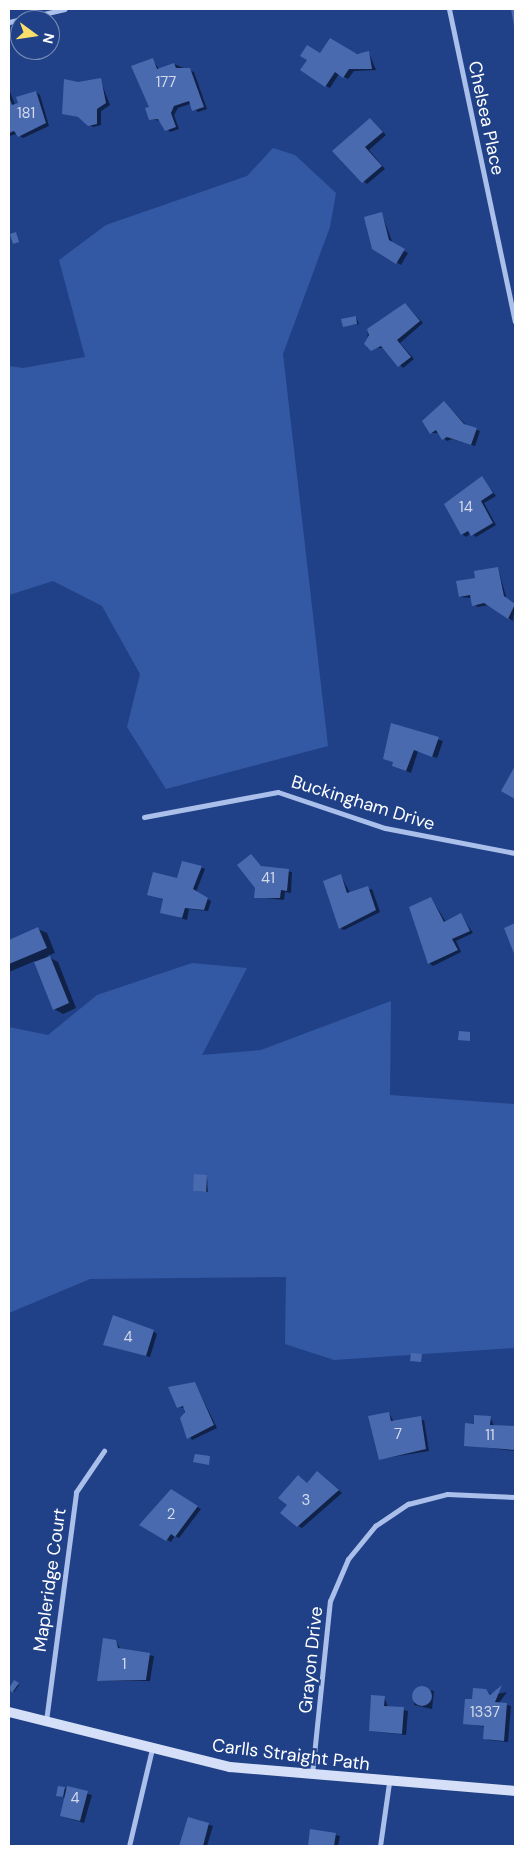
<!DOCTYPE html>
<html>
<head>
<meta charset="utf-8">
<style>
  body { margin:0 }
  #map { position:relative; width:524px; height:1855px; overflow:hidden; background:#204187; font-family:"DM Sans",sans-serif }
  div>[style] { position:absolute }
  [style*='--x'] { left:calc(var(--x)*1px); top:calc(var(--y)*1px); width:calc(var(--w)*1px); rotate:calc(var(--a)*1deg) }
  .green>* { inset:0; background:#3459a4 }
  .shadow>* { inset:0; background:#0007 }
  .building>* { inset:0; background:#496aaf }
  .round { border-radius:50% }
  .street>* { height:5px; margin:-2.5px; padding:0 2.5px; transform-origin:2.5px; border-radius:2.5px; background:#aabfea }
  .secondary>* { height:10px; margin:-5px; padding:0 5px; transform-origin:5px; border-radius:5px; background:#d5e0f8 }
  span { translate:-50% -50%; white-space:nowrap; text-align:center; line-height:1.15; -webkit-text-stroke:4.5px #204187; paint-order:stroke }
  .number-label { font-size:15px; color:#d2daeb }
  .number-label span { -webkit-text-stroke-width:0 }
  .street-label { font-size:18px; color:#fff }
  .frame { position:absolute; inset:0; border:10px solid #fff; pointer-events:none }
  .north { position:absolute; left:10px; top:10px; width:50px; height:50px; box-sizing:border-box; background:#204187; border:1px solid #798db7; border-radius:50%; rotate:104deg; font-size:14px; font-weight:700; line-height:20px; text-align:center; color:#fff }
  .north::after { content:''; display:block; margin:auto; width:18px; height:22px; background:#f8df6a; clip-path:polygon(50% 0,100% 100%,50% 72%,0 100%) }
</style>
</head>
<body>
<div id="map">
  <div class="green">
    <i style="clip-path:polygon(273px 148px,295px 155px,336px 193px,330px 227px,283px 354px,328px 746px,166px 789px,127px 727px,140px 674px,102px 606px,53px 581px,9px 595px,9px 366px,23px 368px,85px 357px,59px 260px,106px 225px,247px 176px)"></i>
    <i style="clip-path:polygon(192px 963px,247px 968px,202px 1055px,261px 1050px,391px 1001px,390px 1095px,515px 1104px,515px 1348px,334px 1360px,285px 1344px,286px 1277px,90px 1279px,9px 1313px,9px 1027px,48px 1035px,97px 995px)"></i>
  </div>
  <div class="shadow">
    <i style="clip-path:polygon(369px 53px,376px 70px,354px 71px,348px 79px,339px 74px,330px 88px,326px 86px,320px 55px)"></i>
    <i style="clip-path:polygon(152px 59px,159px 69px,174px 64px,194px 72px,207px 109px,198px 112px,190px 104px,178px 108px,174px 115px,179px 129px,170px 132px,160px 121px,150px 119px)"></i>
    <i style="clip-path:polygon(100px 79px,110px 105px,101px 111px,101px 125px,93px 127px,81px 118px,63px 113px,78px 84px)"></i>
    <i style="clip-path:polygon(9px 89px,15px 105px,36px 92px,40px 95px,49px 126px,23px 138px,17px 134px,9px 136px)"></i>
    <i style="clip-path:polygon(371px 119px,386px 135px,369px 150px,385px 169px,367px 184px,334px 151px)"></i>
    <i style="clip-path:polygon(382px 214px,393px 244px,408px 253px,401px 265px,373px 248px)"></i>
    <i style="clip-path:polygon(405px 304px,423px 323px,400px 343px,414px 359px,403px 368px,384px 348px,367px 348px,368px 329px)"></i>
    <i style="clip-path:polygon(356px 317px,359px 324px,344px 326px)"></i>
    <i style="clip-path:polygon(444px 402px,467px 426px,480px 431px,475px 446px,452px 439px,447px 441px,439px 433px,431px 433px,423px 421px)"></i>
    <i style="clip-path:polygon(482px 478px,496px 496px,484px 503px,496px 525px,476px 537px,471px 533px,466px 537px,462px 534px)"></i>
    <i style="clip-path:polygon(498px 568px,507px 600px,515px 605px,513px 621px,489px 605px,477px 607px,472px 598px,460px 597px,477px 579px)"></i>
    <i style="clip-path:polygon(392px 725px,443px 741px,437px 758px,418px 751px,411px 773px,393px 766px)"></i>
    <i style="clip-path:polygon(251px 856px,263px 868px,292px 872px,291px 893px,285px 892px,284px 900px,256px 897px)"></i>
    <i style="clip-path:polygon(201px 867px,205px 869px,196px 892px,211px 901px,208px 911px,189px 909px,187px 920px,161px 912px,164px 900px,148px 894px)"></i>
    <i style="clip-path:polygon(341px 876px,350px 893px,372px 889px,380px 912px,344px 930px,340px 928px)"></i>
    <i style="clip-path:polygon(431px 898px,446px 922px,461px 915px,473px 933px,456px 941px,461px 952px,433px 966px,429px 963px)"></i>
    <i style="clip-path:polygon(38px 929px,47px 933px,55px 953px,47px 956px,58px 962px,76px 1008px,63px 1014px,54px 1009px,35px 961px,9px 972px,9px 941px)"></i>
    <i style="clip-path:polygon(207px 1176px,208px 1192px,195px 1191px)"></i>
    <i style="clip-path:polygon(153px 1331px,157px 1334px,150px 1357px,105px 1345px)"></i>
    <i style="clip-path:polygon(195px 1383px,217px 1428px,192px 1440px,182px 1423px,185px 1408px,178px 1407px)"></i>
    <i style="clip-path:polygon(389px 1413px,394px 1422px,424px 1420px,429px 1451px,380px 1459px)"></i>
    <i style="clip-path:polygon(490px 1417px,494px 1426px,515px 1427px,515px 1451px,465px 1445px,475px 1425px)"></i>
    <i style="clip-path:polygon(321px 1475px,342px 1493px,302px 1528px,298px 1526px,298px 1476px,308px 1484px)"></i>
    <i style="clip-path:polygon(171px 1491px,201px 1509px,179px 1538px,175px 1536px,171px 1542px,141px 1524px)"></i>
    <i style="clip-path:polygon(116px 1641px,121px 1650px,154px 1656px,150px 1681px,98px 1681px)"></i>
    <i style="clip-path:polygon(14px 1681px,19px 1685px,14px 1692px,9px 1689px)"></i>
    <i style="clip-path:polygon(416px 1688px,434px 1691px,432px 1709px,414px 1705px)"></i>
    <i style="clip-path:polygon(486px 1690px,492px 1695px,507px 1692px,499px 1703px,511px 1706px,508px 1742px,488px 1740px,485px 1727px,464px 1723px,474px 1701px)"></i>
    <i style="clip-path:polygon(384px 1697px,388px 1707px,408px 1711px,406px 1735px,370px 1731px)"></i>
    <i style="clip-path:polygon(59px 1787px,92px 1795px,84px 1823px,61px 1816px,66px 1798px,59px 1796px)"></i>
    <i style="clip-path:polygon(189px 1818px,213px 1826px,207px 1846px,181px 1846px)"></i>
    <i style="clip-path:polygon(311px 1830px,340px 1836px,338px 1846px,309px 1846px)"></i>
  </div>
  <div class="building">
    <i style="clip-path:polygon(511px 9px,515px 9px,515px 26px,514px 26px)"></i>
    <i style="clip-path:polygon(330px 38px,357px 54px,369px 51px,372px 69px,349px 69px,343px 78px,335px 72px,325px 87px,300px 70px,307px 60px,300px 56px,307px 45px,320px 53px)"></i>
    <i style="clip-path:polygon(153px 58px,157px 69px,174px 63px,176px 68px,190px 68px,204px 107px,192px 111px,189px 101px,174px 106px,171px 113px,176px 127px,165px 131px,158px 119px,149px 120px,145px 108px,149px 107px,131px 66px)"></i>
    <i style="clip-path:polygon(101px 78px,106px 103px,97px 109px,97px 124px,88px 126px,78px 117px,62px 114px,64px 79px,78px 82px)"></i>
    <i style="clip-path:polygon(36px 91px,46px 123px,18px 137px,14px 131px,9px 133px,9px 96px,12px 105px,18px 103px,16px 97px)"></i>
    <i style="clip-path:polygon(370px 118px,383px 132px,365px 147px,382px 166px,362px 183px,332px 151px)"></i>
    <i style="clip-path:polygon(382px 212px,389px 240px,405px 249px,396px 264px,372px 249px,364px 217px)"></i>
    <i style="clip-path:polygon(16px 232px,19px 242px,13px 244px,10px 234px)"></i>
    <i style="clip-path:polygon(405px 303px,420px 321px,397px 340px,411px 357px,398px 367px,381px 346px,371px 351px,364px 344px,369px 335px,367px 329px)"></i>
    <i style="clip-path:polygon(356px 316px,357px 324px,343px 327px,341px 319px)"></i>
    <i style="clip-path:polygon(444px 401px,464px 424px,477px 428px,471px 445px,447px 437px,442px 440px,436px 430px,430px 434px,422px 421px)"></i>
    <i style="clip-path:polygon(482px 476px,493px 493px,481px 501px,493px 523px,471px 536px,468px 531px,461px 535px,444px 504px)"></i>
    <i style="clip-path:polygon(498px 567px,504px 596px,515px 604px,508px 619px,484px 603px,472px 606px,470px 595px,459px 597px,456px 581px,475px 578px,474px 571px)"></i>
    <i style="clip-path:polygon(391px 723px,439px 737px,432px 757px,414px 750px,406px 771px,392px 766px,393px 762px,383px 759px)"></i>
    <i style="clip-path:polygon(515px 766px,515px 799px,501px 791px)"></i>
    <i style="clip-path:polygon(251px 854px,261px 866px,289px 869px,287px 891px,281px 890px,280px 898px,254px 898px,255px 888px,237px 865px)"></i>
    <i style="clip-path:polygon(182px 861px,202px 866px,193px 889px,208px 898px,204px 910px,185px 908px,182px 918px,160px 913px,163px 899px,147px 895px,153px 872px,177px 878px)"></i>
    <i style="clip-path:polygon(341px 874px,347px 893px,368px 886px,376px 910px,339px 929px,323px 881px)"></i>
    <i style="clip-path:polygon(431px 897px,444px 922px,461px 913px,470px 931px,452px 939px,458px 950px,428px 964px,409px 907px)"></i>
    <i style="clip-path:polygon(515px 923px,515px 956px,504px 928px)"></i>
    <i style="clip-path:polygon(38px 927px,47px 948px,9px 964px,9px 940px)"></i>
    <i style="clip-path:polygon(50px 956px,69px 1003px,53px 1010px,34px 962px)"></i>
    <i style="clip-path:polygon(459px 1031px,470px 1032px,470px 1041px,458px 1040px)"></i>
    <i style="clip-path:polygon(194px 1174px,207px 1175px,206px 1192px,193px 1191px)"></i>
    <i style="clip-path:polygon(113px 1315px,154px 1330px,146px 1356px,103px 1345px)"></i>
    <i style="clip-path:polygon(411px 1353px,422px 1354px,421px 1362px,410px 1361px)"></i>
    <i style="clip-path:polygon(195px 1382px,214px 1425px,187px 1439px,180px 1418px,185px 1412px,183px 1406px,177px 1408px,168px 1387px)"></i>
    <i style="clip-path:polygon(389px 1412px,391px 1421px,421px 1416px,426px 1449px,379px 1460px,368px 1416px)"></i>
    <i style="clip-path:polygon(474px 1415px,491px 1416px,490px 1425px,515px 1426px,515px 1450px,464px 1446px,465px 1423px,474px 1424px)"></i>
    <i style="clip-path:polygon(195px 1454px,210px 1456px,209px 1465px,193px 1462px)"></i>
    <i style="clip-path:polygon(317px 1471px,339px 1490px,297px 1527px,280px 1513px,287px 1505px,278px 1498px,298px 1475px,307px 1483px)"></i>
    <i style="clip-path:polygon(171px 1489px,198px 1506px,175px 1537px,171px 1534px,166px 1541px,139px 1525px)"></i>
    <i style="clip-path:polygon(103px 1638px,116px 1640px,118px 1648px,150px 1653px,146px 1680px,97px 1681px)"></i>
    <i style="clip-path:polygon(14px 1680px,19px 1683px,12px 1693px,9px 1688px)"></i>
    <i style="clip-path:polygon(502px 1685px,495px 1702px,507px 1703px,504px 1741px,483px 1739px,484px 1726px,463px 1724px,465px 1699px,472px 1699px,473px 1688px,486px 1689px,490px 1695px)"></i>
    <i class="round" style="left:412px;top:1686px;width:20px;height:20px"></i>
    <i style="clip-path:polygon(371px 1695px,385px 1696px,384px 1706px,404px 1707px,402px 1734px,369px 1731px)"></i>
    <i style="clip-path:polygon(58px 1786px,65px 1787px,63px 1797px,56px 1796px)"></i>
    <i style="clip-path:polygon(67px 1786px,88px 1791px,80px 1821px,60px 1816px)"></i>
    <i style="clip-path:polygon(188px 1817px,209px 1823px,203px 1846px,179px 1846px)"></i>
    <i style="clip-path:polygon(310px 1829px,336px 1833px,334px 1846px,308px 1846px)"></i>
  </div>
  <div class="street">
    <i style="--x:449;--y:9;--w:319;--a:78.1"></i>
    <i style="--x:9;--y:22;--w:57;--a:-13.1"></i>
    <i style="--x:144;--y:817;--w:136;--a:-10.6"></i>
    <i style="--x:278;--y:792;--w:113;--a:18.6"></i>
    <i style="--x:385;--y:828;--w:132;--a:10.9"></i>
    <i style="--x:46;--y:1721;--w:231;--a:-82.5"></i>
    <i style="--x:76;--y:1492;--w:50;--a:-55.7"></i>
    <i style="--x:312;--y:1774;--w:174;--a:-84.1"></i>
    <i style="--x:330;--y:1601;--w:46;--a:-66.8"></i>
    <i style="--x:348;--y:1559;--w:43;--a:-50.7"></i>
    <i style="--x:375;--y:1526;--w:40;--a:-34"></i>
    <i style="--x:408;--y:1504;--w:40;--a:-14.4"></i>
    <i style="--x:447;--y:1494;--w:68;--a:2.5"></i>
    <i style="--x:129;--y:1846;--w:100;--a:-76.7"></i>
    <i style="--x:380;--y:1846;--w:64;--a:-81.9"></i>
  </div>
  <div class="secondary">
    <i style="--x:9;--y:1712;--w:228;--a:14"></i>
    <i style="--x:230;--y:1767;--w:286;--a:4.8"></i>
  </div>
  <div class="number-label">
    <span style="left:166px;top:83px">177</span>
    <span style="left:26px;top:114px">181</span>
    <span style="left:466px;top:508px">14</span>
    <span style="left:268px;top:879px">41</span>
    <span style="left:128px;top:1338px">4</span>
    <span style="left:398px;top:1435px">7</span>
    <span style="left:490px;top:1436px">11</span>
    <span style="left:306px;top:1501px">3</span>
    <span style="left:171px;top:1515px">2</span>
    <span style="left:124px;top:1665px">1</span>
    <span style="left:485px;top:1713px">1337</span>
    <span style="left:75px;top:1799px">4</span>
  </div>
  <div class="street-label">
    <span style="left:486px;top:118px;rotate:78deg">Chelsea Place</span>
    <span style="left:363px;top:803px;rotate:17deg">Buckingham Drive</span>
    <span style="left:50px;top:1580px;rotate:-82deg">Mapleridge Court</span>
    <span style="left:311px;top:1660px;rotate:-84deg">Grayon Drive</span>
    <span style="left:291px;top:1755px;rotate:7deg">Carlls Straight Path</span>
  </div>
  <div class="frame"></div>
  <div class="north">N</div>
</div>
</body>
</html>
